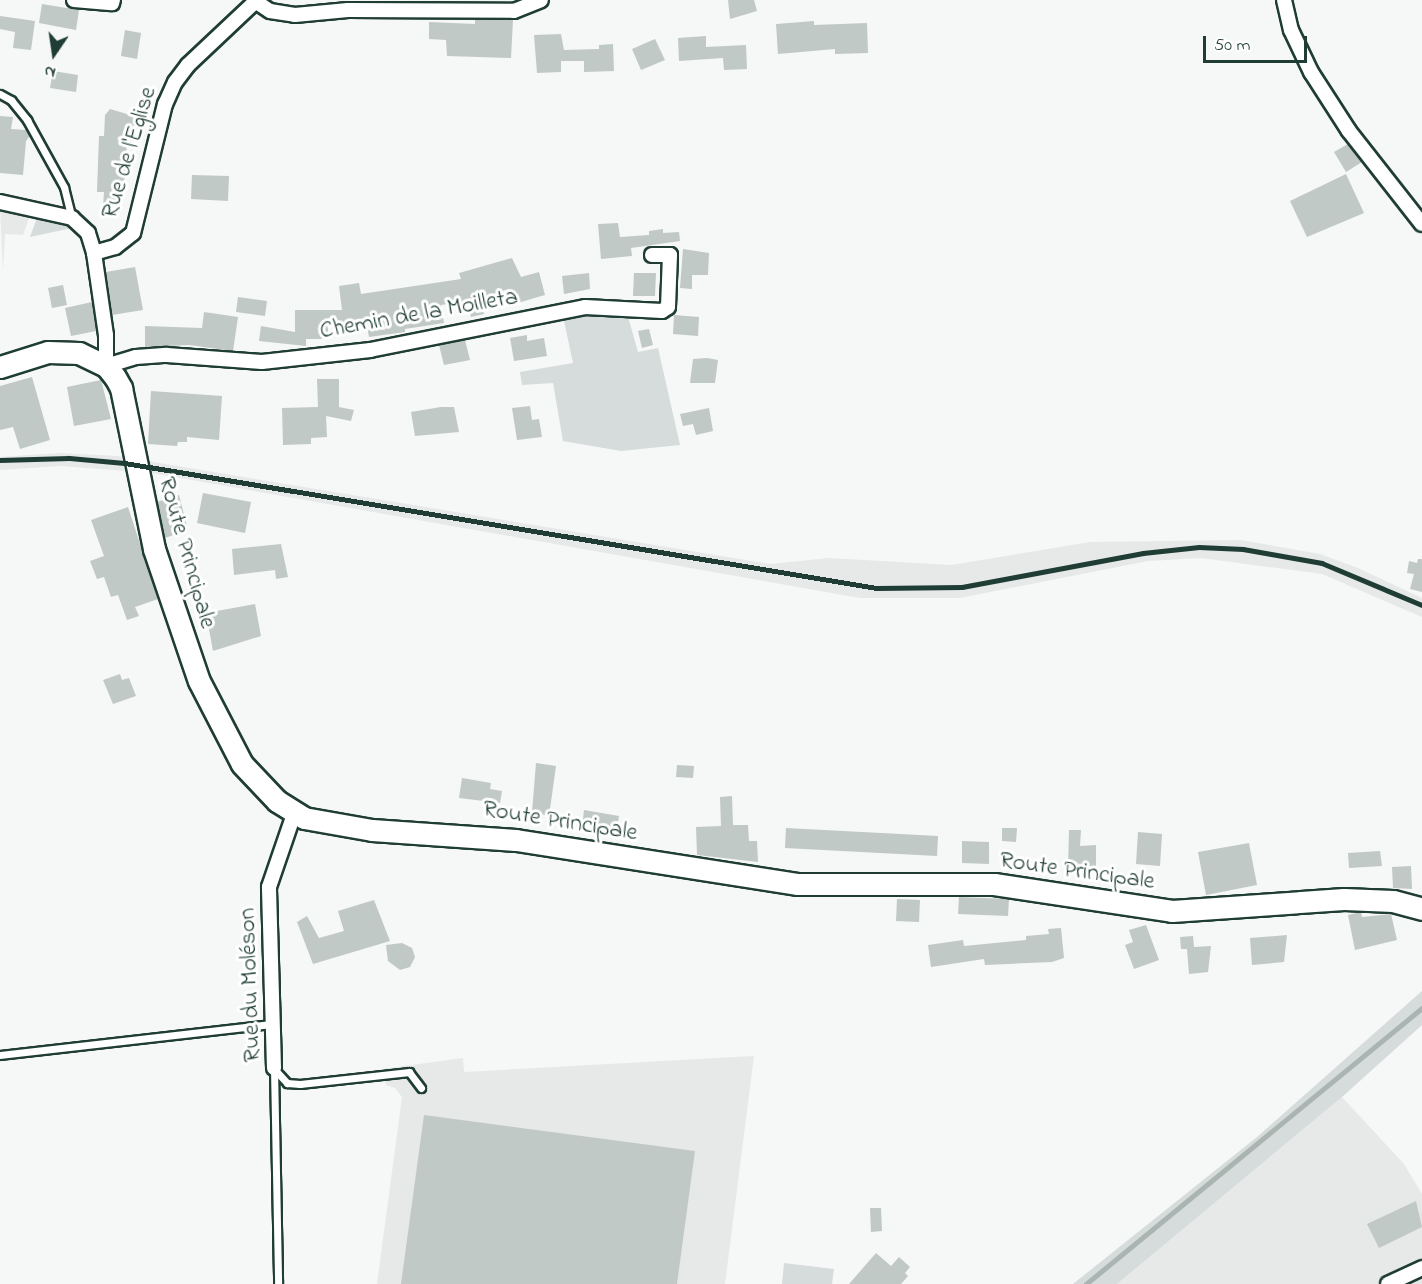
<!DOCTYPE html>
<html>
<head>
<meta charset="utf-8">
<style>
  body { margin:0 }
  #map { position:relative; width:1422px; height:1284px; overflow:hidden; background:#f6f7f7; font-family:"Indie Flower",sans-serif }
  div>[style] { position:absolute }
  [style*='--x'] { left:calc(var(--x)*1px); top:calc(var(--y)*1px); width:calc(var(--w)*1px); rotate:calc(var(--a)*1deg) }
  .built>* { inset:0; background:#e6e9e8 }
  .green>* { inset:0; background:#d6dcdb }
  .stream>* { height:4.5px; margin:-2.25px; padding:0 2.25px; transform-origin:2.25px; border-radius:2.25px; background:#aab5b1 }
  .building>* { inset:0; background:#c0c9c6 }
  .roads { filter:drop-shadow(2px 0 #1f3d34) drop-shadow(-2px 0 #1f3d34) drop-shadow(0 2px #1f3d34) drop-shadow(0 -2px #1f3d34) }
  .service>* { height:7px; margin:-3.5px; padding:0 3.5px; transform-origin:3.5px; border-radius:3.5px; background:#fff }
  .minor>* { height:14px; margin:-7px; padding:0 7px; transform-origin:7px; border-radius:7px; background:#fff }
  .primary>* { height:21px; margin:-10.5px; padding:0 10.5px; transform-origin:10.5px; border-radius:10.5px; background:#fff }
  .rail>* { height:4.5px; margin:-2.25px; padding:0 2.25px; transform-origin:2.25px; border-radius:2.25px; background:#1f3d34 }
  span { translate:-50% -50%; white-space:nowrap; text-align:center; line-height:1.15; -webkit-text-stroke:6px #fff; paint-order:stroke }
  .street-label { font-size:24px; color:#1f3d34 }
  .north { position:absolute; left:24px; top:24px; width:60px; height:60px; -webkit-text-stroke:4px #fff; paint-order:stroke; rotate:193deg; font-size:16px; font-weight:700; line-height:24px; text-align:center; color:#1f3d34 }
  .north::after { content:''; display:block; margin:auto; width:21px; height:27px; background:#1f3d34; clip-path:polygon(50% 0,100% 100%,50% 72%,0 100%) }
  .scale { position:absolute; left:1203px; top:36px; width:104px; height:27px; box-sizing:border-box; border:3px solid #1f3d34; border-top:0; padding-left:8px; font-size:18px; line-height:21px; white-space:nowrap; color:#1f3d34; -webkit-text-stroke:4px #fff; paint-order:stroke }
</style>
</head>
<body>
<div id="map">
  <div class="built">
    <i style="clip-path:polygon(0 207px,29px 218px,23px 235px,5px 234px,3px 271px)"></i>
    <i style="clip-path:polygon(60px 453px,117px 456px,770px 564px,829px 558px,951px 565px,1090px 542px,1241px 540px,1320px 554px,1358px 568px,1422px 598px,1422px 617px,1322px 574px,1201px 558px,1148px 561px,960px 598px,860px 598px,152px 473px,61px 466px,0 470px,0 457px)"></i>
    <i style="clip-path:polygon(754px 1056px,725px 1284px,377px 1284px,402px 1097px,395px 1088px,386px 1085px,383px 1069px,463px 1058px,464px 1072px)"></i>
    <i style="clip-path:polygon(1342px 1097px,1404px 1164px,1422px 1194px,1422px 1284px,1117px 1284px)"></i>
  </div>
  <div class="green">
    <i style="clip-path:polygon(37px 218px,68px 222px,72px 228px,30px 237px)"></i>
    <i style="clip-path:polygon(627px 313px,638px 352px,658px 348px,680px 445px,621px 451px,563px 441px,553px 383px,522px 385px,520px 372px,573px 363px,563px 316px)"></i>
    <i style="clip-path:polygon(1422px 991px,1422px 1025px,1342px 1097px,1117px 1284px,1073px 1284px,1257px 1137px)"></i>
    <i style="clip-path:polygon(784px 1263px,834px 1269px,832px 1284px,782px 1284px)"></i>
  </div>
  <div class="stream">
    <i style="--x:1086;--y:1284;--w:435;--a:-39.4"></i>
  </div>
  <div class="building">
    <i style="clip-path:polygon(728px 0,754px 0,757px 11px,730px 19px)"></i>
    <i style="clip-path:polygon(42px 4px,79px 10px,76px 30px,39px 23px)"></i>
    <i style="clip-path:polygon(0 16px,35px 21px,31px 50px,13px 48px,15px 32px,0 29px)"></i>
    <i style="clip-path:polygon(475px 20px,513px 20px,511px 58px,447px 56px,446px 40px,429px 39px,429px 22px,475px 24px)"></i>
    <i style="clip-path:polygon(814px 21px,814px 25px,867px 23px,868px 53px,835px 54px,835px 49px,778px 54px,776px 24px)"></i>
    <i style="clip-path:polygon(125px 30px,141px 33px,137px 59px,121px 56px)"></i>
    <i style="clip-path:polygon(561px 34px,564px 50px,599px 49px,599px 45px,613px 44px,614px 71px,584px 72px,584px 61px,561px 61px,561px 72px,537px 73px,534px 35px)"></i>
    <i style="clip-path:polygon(706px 36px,706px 47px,746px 45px,747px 69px,724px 70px,723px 58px,679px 61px,678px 38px)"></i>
    <i style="clip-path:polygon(655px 39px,665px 60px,641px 70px,632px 49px)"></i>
    <i style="clip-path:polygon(53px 71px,78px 75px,76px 92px,50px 88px)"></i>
    <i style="clip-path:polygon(110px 109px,137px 117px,136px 142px,127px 141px,124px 193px,118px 193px,117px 206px,103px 206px,104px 192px,97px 192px,99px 136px,104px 136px,105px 115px)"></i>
    <i style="clip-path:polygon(0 116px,13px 117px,11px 129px,26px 130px,30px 136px,26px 141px,23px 175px,0 173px)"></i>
    <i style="clip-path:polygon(1348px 144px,1362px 162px,1346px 172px,1334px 152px)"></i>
    <i style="clip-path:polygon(1346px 174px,1364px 213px,1307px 237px,1290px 201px)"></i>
    <i style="clip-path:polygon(192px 175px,229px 176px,228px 201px,191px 199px)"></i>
    <i style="clip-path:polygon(618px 223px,620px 237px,649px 235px,649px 231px,663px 229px,663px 233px,679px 232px,680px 241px,631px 248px,632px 256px,601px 259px,598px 224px)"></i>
    <i style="clip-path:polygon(683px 249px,709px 253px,708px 275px,692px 275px,692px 289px,680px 288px)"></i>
    <i style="clip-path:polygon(512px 258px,521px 277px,539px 272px,545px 295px,514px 304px,509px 289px,480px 298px,484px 314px,471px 317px,468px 301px,441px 305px,444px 323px,405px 329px,405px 332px,369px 337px,366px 321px,328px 326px,328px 335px,322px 335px,322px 339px,306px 339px,306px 346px,259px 341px,261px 326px,295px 332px,295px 310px,342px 310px,339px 286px,359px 283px,361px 294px,461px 279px,459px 273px)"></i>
    <i style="clip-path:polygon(135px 267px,143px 310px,112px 315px,106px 272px)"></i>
    <i style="clip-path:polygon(589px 273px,590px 289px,564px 294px,562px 276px)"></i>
    <i style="clip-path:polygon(634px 273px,656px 273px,655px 296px,633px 296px)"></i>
    <i style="clip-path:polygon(63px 285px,67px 305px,52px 308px,48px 288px)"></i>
    <i style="clip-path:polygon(238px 297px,267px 301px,265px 316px,236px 312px)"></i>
    <i style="clip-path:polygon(92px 302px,96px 331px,71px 336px,65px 308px)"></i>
    <i style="clip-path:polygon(204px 312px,238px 317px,233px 351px,189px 345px,145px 347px,145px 326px,202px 328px)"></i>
    <i style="clip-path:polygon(674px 315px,699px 317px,698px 336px,673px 334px)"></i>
    <i style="clip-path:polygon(649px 329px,653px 345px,642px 348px,638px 331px)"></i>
    <i style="clip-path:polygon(527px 335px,527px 341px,544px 338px,547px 356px,514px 361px,510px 338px)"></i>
    <i style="clip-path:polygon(465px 340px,470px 360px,444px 365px,439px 345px)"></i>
    <i style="clip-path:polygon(707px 358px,718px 360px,715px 383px,690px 383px,693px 359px)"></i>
    <i style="clip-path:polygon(32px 377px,50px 440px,20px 449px,13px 427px,0 430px,0 386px)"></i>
    <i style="clip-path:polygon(317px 379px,339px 379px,339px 407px,354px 410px,351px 421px,326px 416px,327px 437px,311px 438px,311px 444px,283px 445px,282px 408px,318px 407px)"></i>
    <i style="clip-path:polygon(101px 380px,111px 419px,74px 426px,67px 387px)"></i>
    <i style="clip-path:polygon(151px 391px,222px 396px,219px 440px,187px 437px,187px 442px,178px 442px,177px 446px,148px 444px)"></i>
    <i style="clip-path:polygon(530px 406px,532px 420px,539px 419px,542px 437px,517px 440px,512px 408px)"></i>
    <i style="clip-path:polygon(441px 407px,454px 407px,459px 432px,415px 436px,411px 412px)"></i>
    <i style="clip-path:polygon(709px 408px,713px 431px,696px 435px,693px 424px,683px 426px,680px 414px)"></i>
    <i style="clip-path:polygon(203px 493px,251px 502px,245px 533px,197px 523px)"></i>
    <i style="clip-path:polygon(179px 495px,188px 530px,165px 538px,157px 502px)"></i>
    <i style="clip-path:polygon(128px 507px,158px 599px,135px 607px,139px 616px,127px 620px,118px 595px,111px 597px,104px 577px,97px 579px,90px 561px,104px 556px,91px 520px)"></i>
    <i style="clip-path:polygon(281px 544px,288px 577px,276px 579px,275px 570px,234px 575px,232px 549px)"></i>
    <i style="clip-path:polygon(1418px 559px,1422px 559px,1422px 592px,1410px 589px,1414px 574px,1407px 573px,1409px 561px,1417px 563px)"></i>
    <i style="clip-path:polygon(255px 604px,261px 636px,213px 651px,206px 613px)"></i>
    <i style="clip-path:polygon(120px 674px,122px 680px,129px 678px,136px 696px,113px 704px,103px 680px)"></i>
    <i style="clip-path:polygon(536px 763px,556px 766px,549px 816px,532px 812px)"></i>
    <i style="clip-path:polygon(677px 765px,694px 766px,693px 778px,676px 777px)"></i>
    <i style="clip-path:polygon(462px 778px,491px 783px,490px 789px,502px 791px,500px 803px,459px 798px)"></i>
    <i style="clip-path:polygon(732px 796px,733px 825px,748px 825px,749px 841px,757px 841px,758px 862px,697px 855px,696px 827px,721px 826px,720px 797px)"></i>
    <i style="clip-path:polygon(584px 810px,619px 816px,616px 833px,582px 828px)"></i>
    <i style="clip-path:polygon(786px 828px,938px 836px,937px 856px,785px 848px)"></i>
    <i style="clip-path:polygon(1002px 828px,1017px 828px,1016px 842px,1002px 841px)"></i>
    <i style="clip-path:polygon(1069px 830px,1081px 830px,1080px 846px,1096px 845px,1096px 868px,1068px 868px)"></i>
    <i style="clip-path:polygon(1138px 832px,1162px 834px,1160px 866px,1136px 864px)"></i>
    <i style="clip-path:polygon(962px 841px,989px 842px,989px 864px,962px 863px)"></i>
    <i style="clip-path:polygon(1249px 843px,1257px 885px,1206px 895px,1198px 852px)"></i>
    <i style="clip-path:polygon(1380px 851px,1382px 866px,1349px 868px,1348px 853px)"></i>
    <i style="clip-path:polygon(1411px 866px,1412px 889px,1393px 888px,1392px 867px)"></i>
    <i style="clip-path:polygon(959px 897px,1009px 899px,1008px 916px,958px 914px)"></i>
    <i style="clip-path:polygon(897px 899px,920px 900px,919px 922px,896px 921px)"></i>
    <i style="clip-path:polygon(374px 900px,390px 941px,313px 964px,297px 922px,307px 916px,319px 938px,344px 931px,338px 911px)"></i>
    <i style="clip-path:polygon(1361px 912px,1362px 917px,1391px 914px,1397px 940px,1355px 950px,1348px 915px)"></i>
    <i style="clip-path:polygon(1146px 925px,1159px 960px,1134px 969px,1125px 945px,1133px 942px,1129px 930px)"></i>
    <i style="clip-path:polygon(1061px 928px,1064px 958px,1052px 962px,985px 965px,984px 959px,931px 967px,928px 945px,963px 940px,964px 946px,1026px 940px,1026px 936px,1049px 934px,1048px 929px)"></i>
    <i style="clip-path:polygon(1287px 935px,1284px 962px,1252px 965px,1250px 938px)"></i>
    <i style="clip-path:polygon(1193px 936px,1194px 947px,1211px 946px,1208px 972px,1189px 974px,1187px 949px,1181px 949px,1180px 937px)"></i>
    <i style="clip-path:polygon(402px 943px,412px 948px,415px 957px,410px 967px,400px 970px,388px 961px,386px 945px)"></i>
    <i style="clip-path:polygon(424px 1115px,695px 1151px,677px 1284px,401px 1284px)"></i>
    <i style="clip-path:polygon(1416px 1201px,1422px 1227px,1379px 1248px,1367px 1224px)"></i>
    <i style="clip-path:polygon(870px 1208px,881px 1208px,882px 1231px,871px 1232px)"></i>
    <i style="clip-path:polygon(876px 1253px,891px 1266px,899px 1257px,910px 1267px,905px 1273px,908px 1276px,901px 1284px,849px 1284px)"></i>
  </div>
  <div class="roads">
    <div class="service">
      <i style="--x:0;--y:94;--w:13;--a:29"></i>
      <i style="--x:11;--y:100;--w:26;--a:51"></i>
      <i style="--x:27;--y:120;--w:77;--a:61.1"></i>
      <i style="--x:64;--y:187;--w:32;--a:76"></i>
      <i style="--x:0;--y:1055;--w:274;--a:-6.5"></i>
      <i style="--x:274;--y:1068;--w:216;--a:88.9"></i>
      <i style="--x:275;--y:1070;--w:18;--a:47"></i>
      <i style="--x:287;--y:1083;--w:13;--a:4"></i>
      <i style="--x:300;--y:1084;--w:110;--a:-6.3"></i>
      <i style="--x:409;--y:1072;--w:20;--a:53"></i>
    </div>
    <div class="minor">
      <i style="--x:74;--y:0;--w:38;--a:5"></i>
      <i style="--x:112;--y:3;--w:3;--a:-72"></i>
      <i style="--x:257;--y:0;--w:95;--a:136.7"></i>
      <i style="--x:188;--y:65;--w:21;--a:127"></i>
      <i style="--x:175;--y:82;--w:24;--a:114"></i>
      <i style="--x:165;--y:104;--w:133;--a:103.9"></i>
      <i style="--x:133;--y:233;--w:23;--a:142"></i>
      <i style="--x:115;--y:247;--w:22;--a:164"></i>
      <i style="--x:94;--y:253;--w:83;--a:81.7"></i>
      <i style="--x:106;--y:335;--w:31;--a:90"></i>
      <i style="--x:106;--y:366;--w:31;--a:-17"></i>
      <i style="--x:136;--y:357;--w:31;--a:-4"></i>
      <i style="--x:167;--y:355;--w:95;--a:4.2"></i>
      <i style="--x:262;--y:362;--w:109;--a:-6.3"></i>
      <i style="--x:370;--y:350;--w:219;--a:-11.3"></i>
      <i style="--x:585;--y:307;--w:77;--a:3"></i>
      <i style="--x:662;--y:311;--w:7;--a:-34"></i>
      <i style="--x:668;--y:307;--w:52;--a:-87.8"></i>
      <i style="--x:670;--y:255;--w:18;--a:180"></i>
      <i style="--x:1284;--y:0;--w:31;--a:77"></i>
      <i style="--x:1291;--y:30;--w:47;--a:64.5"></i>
      <i style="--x:1311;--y:72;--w:70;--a:57.2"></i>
      <i style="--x:1349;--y:131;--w:118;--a:51.9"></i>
      <i style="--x:255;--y:1;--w:18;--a:34"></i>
      <i style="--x:270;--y:11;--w:25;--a:9"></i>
      <i style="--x:295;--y:15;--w:53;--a:-5.4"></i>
      <i style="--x:348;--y:10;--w:166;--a:0.3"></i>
      <i style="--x:514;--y:11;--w:29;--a:-22"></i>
      <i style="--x:0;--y:202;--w:74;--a:12.5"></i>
      <i style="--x:72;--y:218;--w:22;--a:43"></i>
      <i style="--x:88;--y:233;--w:21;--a:73"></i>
      <i style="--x:274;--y:1068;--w:181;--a:-91.6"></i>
      <i style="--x:269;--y:887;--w:77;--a:-71.1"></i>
      <i style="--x:1388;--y:1284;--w:38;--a:-25"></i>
    </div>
    <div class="primary">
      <i style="--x:0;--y:367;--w:50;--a:-17.4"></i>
      <i style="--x:48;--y:352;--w:31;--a:2"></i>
      <i style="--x:79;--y:353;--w:30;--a:26"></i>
      <i style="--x:106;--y:366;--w:14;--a:51"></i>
      <i style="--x:115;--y:377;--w:13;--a:61"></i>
      <i style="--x:121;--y:388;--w:164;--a:78.4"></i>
      <i style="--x:154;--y:549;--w:139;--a:71.2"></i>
      <i style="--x:199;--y:681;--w:93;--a:62.6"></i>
      <i style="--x:242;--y:764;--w:51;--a:46.6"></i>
      <i style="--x:277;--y:801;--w:32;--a:32"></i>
      <i style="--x:304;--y:818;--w:69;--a:10"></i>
      <i style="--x:372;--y:830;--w:144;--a:4"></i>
      <i style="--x:516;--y:840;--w:284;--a:8.9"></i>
      <i style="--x:797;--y:884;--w:197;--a:0"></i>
      <i style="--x:994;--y:884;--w:180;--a:8.6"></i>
      <i style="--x:1172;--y:911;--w:172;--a:-4"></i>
      <i style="--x:1344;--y:899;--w:49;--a:2.3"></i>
      <i style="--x:1393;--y:901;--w:30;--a:15"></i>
    </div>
  </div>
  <div class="rail">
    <i style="--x:0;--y:460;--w:69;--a:-1.7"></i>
    <i style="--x:69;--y:458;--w:56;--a:5.1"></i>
    <i style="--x:125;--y:463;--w:762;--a:9.44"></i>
    <i style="--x:877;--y:588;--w:85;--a:-0.7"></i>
    <i style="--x:962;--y:587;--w:184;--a:-10.6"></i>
    <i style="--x:1143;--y:553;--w:56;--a:-6.1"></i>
    <i style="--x:1199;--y:547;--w:44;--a:2.6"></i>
    <i style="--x:1243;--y:549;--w:80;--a:10"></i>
    <i style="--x:1322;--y:563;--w:108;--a:22.8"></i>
  </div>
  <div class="street-label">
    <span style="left:130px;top:153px;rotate:-73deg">Rue de l'Eglise</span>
    <span style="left:419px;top:315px;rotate:-10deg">Chemin de la Moilleta</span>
    <span style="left:186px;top:553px;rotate:74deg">Route Principale</span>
    <span style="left:560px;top:822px;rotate:9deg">Route Principale</span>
    <span style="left:1077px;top:872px;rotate:8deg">Route Principale</span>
    <span style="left:251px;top:985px;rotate:-92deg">Rue du Moléson</span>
  </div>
  <div class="north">N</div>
  <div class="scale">50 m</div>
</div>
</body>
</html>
